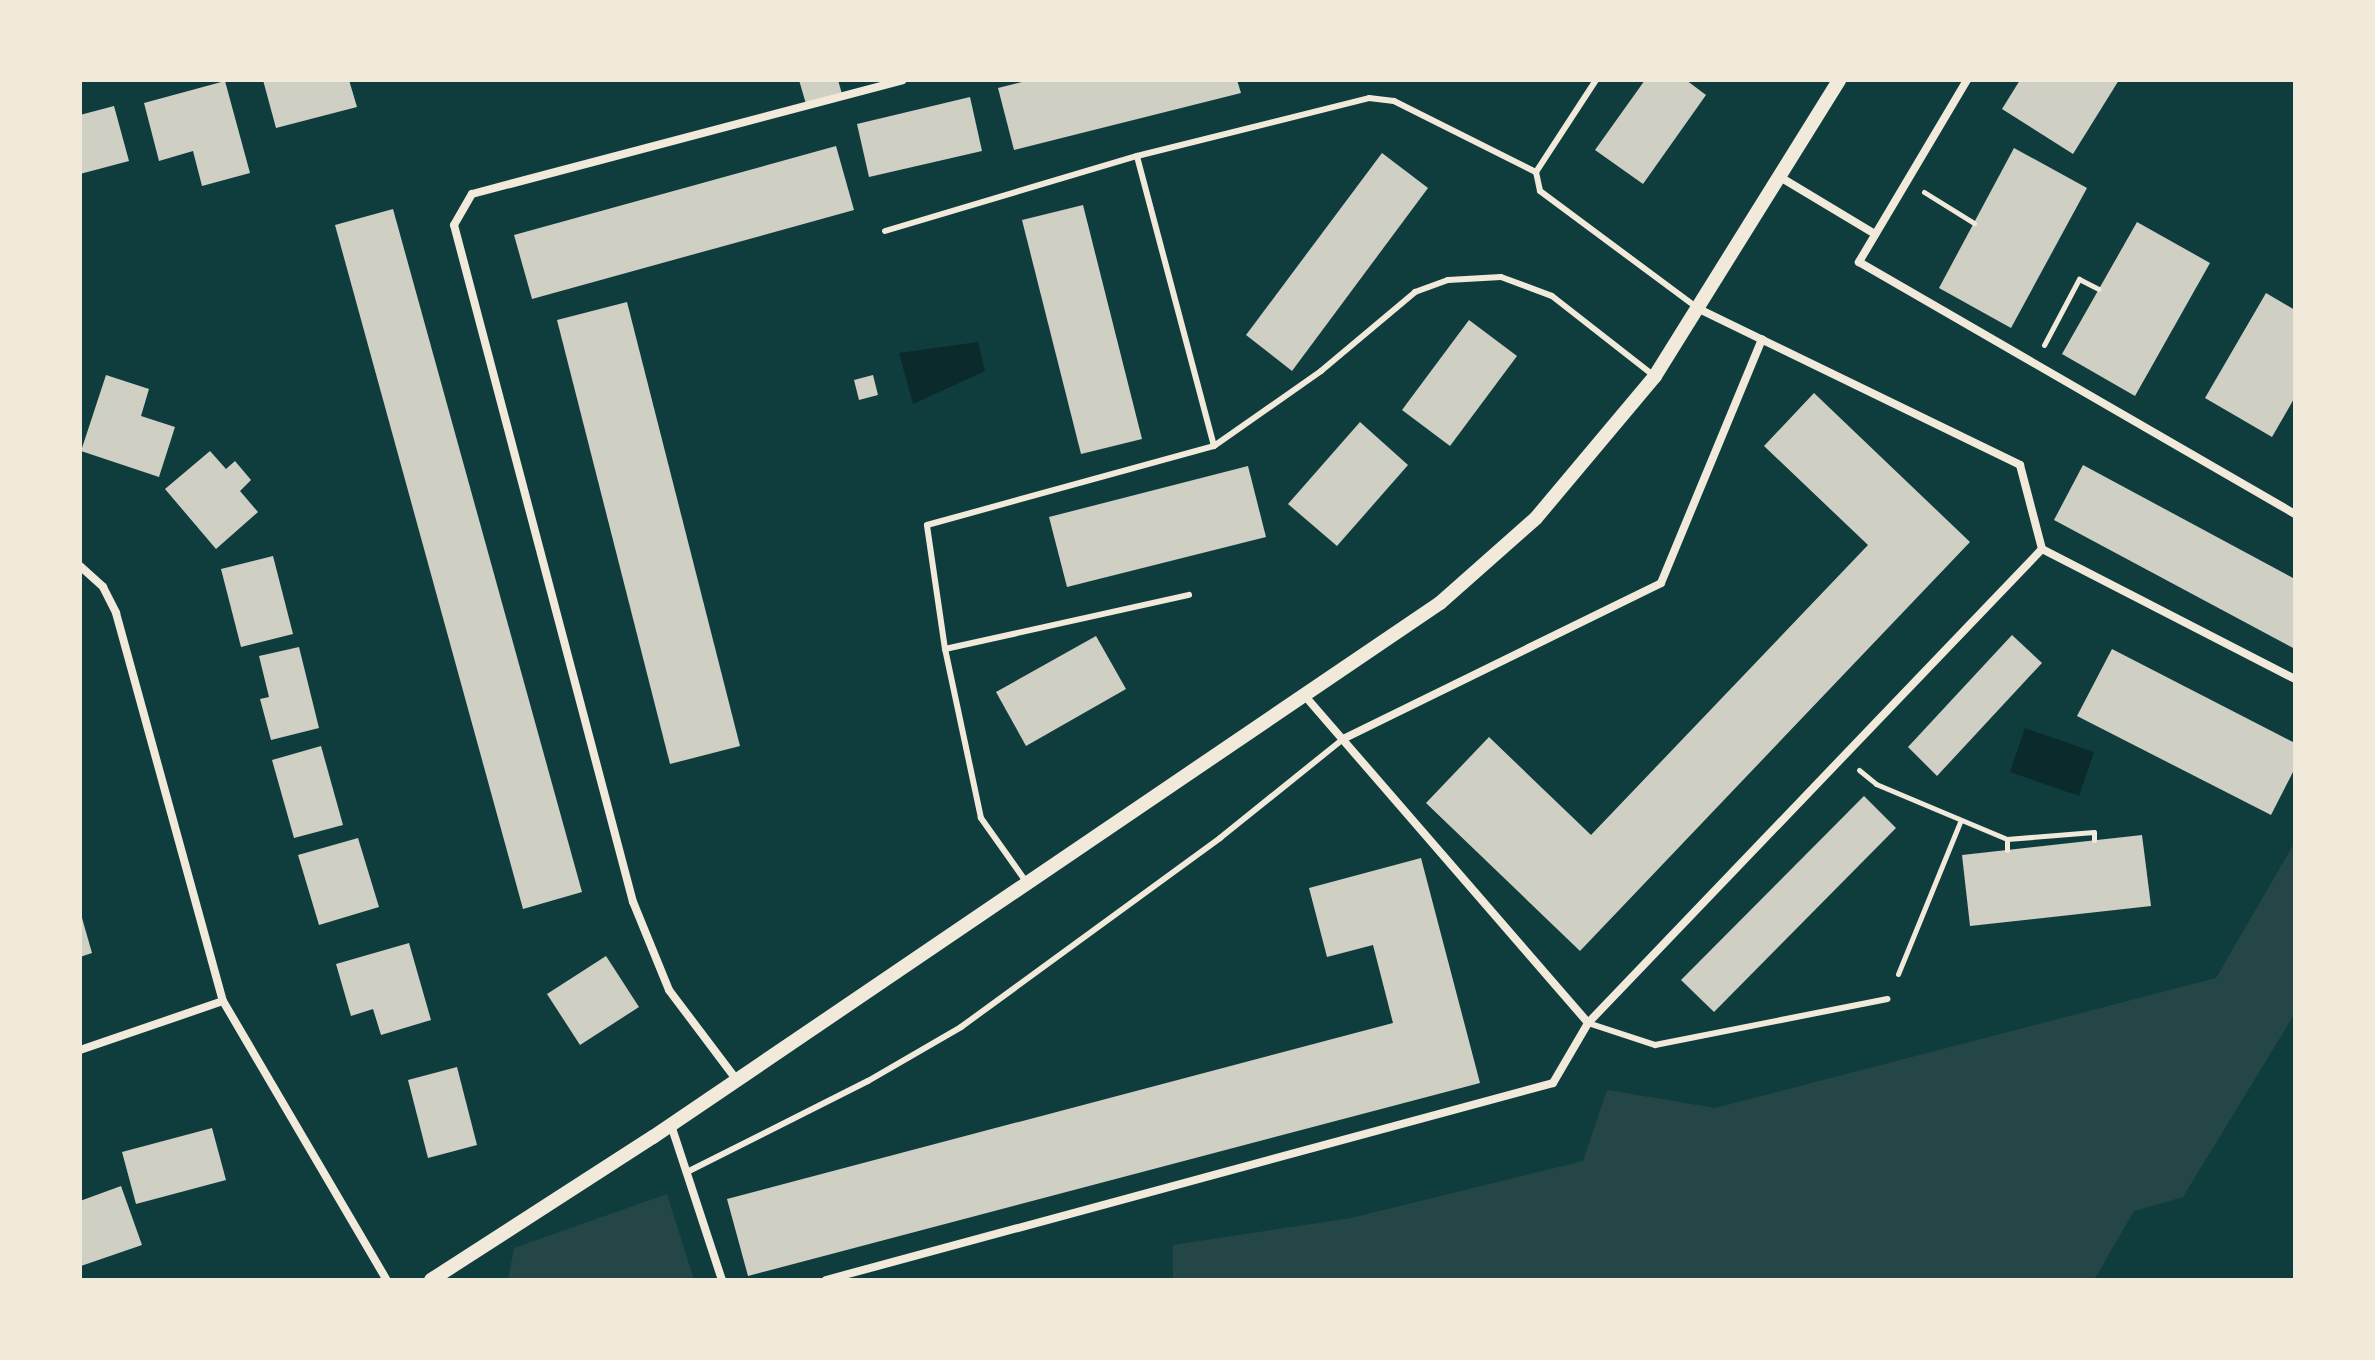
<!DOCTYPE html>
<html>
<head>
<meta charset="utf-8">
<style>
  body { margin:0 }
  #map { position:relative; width:2375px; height:1360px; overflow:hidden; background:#0f3d3e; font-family:"Libre Baskerville",serif }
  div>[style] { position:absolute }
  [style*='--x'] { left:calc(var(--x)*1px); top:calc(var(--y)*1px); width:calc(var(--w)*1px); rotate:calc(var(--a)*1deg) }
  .green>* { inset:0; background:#244646 }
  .water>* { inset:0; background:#0a2a2b }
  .building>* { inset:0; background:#cfcfc3 }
  .path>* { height:5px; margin:-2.5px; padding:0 2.5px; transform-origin:2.5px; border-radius:2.5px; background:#f1e9da }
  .service>* { height:6px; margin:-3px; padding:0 3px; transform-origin:3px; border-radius:3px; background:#f1e9da }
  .minor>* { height:8px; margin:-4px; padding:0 4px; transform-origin:4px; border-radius:4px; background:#f1e9da }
  .tertiary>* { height:14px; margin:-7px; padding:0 7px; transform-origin:7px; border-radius:7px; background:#f1e9da }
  span { translate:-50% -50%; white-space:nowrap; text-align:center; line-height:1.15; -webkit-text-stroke:8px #f1e9da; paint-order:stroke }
  .frame { position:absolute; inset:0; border:82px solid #f1e9da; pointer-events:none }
</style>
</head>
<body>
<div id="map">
  <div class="green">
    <i style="clip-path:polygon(2295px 842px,2295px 1013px,2183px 1197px,2134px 1211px,2094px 1280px,1173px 1280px,1173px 1245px,1351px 1218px,1583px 1161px,1607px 1090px,1715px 1108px,2216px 978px)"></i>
    <i style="clip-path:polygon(667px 1194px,694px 1280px,508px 1280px,514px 1248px)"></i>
  </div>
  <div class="water">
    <i style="clip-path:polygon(978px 342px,985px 371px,913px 404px,899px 353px)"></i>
    <i style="clip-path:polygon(2025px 728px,2094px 752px,2079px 796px,2010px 772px)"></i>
  </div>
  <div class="building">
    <i style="clip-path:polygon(263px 80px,349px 80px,357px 107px,276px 128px)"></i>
    <i style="clip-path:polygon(799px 80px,838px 80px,842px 94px,806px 104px)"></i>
    <i style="clip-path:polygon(1030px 80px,1237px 80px,1241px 93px,1014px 150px,998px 88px)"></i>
    <i style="clip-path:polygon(1645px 80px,1686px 80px,1706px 95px,1643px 184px,1595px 150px)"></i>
    <i style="clip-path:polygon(2020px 80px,2119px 80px,2073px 154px,2002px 109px)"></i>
    <i style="clip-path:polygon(225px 81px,250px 173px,202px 186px,193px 151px,159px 161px,144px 103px)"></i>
    <i style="clip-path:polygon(970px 97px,982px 151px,869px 177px,857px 124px)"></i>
    <i style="clip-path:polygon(114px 106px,129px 161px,80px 174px,80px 115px)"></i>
    <i style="clip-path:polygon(836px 146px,854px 210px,532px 299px,514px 235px)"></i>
    <i style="clip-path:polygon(2014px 148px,2087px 188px,2011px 328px,1939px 288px)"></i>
    <i style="clip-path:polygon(1382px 153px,1428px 188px,1292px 371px,1246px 335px)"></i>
    <i style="clip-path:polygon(1083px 205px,1142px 439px,1081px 454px,1022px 220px)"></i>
    <i style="clip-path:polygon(393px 209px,582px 892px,523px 909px,335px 225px)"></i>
    <i style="clip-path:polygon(2137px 222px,2210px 263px,2135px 396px,2062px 354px)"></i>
    <i style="clip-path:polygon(2266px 293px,2295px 310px,2295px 397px,2272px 437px,2205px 398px)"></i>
    <i style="clip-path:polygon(627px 302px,740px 746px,670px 764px,557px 320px)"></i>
    <i style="clip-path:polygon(1469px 320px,1517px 356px,1450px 446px,1402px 410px)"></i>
    <i style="clip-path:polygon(106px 375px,149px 389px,141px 416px,175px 427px,159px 477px,81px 451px)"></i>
    <i style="clip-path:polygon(873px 375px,878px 395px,859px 400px,854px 380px)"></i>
    <i style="clip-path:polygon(1814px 393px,1970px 542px,1580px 951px,1426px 803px,1489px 737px,1591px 835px,1868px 545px,1764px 446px)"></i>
    <i style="clip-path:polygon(1360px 422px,1408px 465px,1337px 546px,1288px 504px)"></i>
    <i style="clip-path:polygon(210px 451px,226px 469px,235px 461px,251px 480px,240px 491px,258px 512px,216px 549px,165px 489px)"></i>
    <i style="clip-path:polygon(2083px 465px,2295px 579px,2295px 649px,2054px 520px)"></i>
    <i style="clip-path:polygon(1248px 466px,1266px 537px,1067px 587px,1049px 517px)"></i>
    <i style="clip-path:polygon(273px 556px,293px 634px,241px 647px,221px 569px)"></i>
    <i style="clip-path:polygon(2012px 635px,2042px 663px,1937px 776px,1908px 747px)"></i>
    <i style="clip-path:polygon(1096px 636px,1126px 689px,1026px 746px,996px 692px)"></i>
    <i style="clip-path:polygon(299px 647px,319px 728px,271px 740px,260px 699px,269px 697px,259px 656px)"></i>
    <i style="clip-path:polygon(2112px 649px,2295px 743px,2295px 768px,2271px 815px,2077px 716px)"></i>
    <i style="clip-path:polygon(321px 746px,343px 825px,294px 838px,272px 760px)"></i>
    <i style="clip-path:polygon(1864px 796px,1896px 828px,1714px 1012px,1681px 980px)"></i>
    <i style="clip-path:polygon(2142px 835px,2151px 906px,1970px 926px,1962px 855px)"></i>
    <i style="clip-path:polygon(358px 838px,379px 907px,319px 925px,298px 855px)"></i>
    <i style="clip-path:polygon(1421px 858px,1480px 1083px,748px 1276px,727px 1199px,1393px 1023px,1373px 945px,1327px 957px,1309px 888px)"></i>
    <i style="clip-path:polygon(80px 911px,92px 953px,80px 957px)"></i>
    <i style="clip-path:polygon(409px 943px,431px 1020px,381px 1035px,373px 1009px,351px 1016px,336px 964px)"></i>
    <i style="clip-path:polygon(606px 956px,639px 1007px,580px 1045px,547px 994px)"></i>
    <i style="clip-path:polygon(457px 1067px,477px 1145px,428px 1158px,408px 1080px)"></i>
    <i style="clip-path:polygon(212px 1128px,226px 1180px,136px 1204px,122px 1152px)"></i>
    <i style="clip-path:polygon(121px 1186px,142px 1245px,81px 1266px,80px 1201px)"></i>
  </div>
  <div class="path">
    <i style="--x:1924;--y:192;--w:59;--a:31.8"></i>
    <i style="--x:2044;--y:345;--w:75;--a:-62.1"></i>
    <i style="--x:2079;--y:279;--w:22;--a:27"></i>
    <i style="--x:1859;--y:770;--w:22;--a:39"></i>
    <i style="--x:1876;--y:784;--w:142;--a:22.8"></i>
    <i style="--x:2007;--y:839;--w:11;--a:90"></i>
    <i style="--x:2007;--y:839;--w:87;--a:-4.6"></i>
    <i style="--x:2094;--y:832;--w:8;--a:90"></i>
    <i style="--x:1898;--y:974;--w:166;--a:-67.8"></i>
  </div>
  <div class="service">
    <i style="--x:1596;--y:80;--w:110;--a:123.1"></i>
    <i style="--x:1536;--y:172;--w:19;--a:78"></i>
    <i style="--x:1540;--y:191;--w:194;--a:36.6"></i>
    <i style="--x:885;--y:231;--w:263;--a:-16.6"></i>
    <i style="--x:1214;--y:446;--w:300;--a:-104.9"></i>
    <i style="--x:1137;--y:156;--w:239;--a:-14"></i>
    <i style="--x:1369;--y:98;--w:25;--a:7"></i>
    <i style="--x:1394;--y:101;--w:159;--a:26.6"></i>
    <i style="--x:945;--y:649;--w:250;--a:-12.5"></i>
    <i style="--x:1027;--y:883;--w:80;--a:-125.3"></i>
    <i style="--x:981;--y:818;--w:173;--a:-102"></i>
    <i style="--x:945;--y:649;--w:125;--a:-98.3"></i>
    <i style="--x:927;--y:525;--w:298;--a:-15.4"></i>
    <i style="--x:1214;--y:446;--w:131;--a:-35"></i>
    <i style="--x:1321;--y:371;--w:123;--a:-40"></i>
    <i style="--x:1415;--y:292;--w:35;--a:-20"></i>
    <i style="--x:1448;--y:280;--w:53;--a:-3.2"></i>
    <i style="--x:1501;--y:277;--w:54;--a:20.4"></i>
    <i style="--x:1552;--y:296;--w:128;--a:38"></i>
    <i style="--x:1588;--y:1023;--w:71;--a:18.2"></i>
    <i style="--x:1655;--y:1045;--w:237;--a:-11.2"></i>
    <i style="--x:687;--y:1172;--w:203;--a:-26.7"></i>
    <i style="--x:868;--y:1081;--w:108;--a:-30.1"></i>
    <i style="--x:961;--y:1027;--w:321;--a:-36.1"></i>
    <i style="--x:1220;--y:838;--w:158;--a:-38.8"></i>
  </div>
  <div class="minor">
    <i style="--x:1967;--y:80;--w:212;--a:120.7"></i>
    <i style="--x:1859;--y:262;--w:504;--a:30.03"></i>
    <i style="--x:1780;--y:177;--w:111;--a:31"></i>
    <i style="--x:1699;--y:309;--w:357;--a:25.9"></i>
    <i style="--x:2020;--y:465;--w:87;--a:75.3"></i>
    <i style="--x:2042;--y:549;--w:284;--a:27.2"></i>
    <i style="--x:80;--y:566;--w:31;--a:42"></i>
    <i style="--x:103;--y:587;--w:29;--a:63"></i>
    <i style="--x:116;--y:613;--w:402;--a:74.6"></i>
    <i style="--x:223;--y:1001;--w:324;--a:59.6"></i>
    <i style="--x:1305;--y:696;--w:432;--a:49.1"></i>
    <i style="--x:1343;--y:739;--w:354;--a:-26.1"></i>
    <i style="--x:1661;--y:583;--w:264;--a:-67.5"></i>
    <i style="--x:80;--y:1050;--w:151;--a:-18.9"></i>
    <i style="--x:736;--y:1079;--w:111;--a:-127"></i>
    <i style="--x:669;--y:990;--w:95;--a:-112.2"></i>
    <i style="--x:633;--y:902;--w:700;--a:-104.81"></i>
    <i style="--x:454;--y:225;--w:36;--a:-60"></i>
    <i style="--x:472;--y:194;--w:445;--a:-14.8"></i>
    <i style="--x:671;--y:1125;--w:163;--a:71.8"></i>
    <i style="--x:826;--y:1280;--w:753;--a:-15.16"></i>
    <i style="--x:1553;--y:1083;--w:69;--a:-59.7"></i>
    <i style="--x:1588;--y:1023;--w:656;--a:-46.23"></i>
  </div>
  <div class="tertiary">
    <i style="--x:431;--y:1280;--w:264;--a:-32.8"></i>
    <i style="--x:653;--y:1137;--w:951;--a:-34.16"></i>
    <i style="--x:1440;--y:603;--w:128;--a:-41.5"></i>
    <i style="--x:1536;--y:518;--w:185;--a:-50"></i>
    <i style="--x:1655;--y:376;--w:349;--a:-58.1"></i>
  </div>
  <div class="frame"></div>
</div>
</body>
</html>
